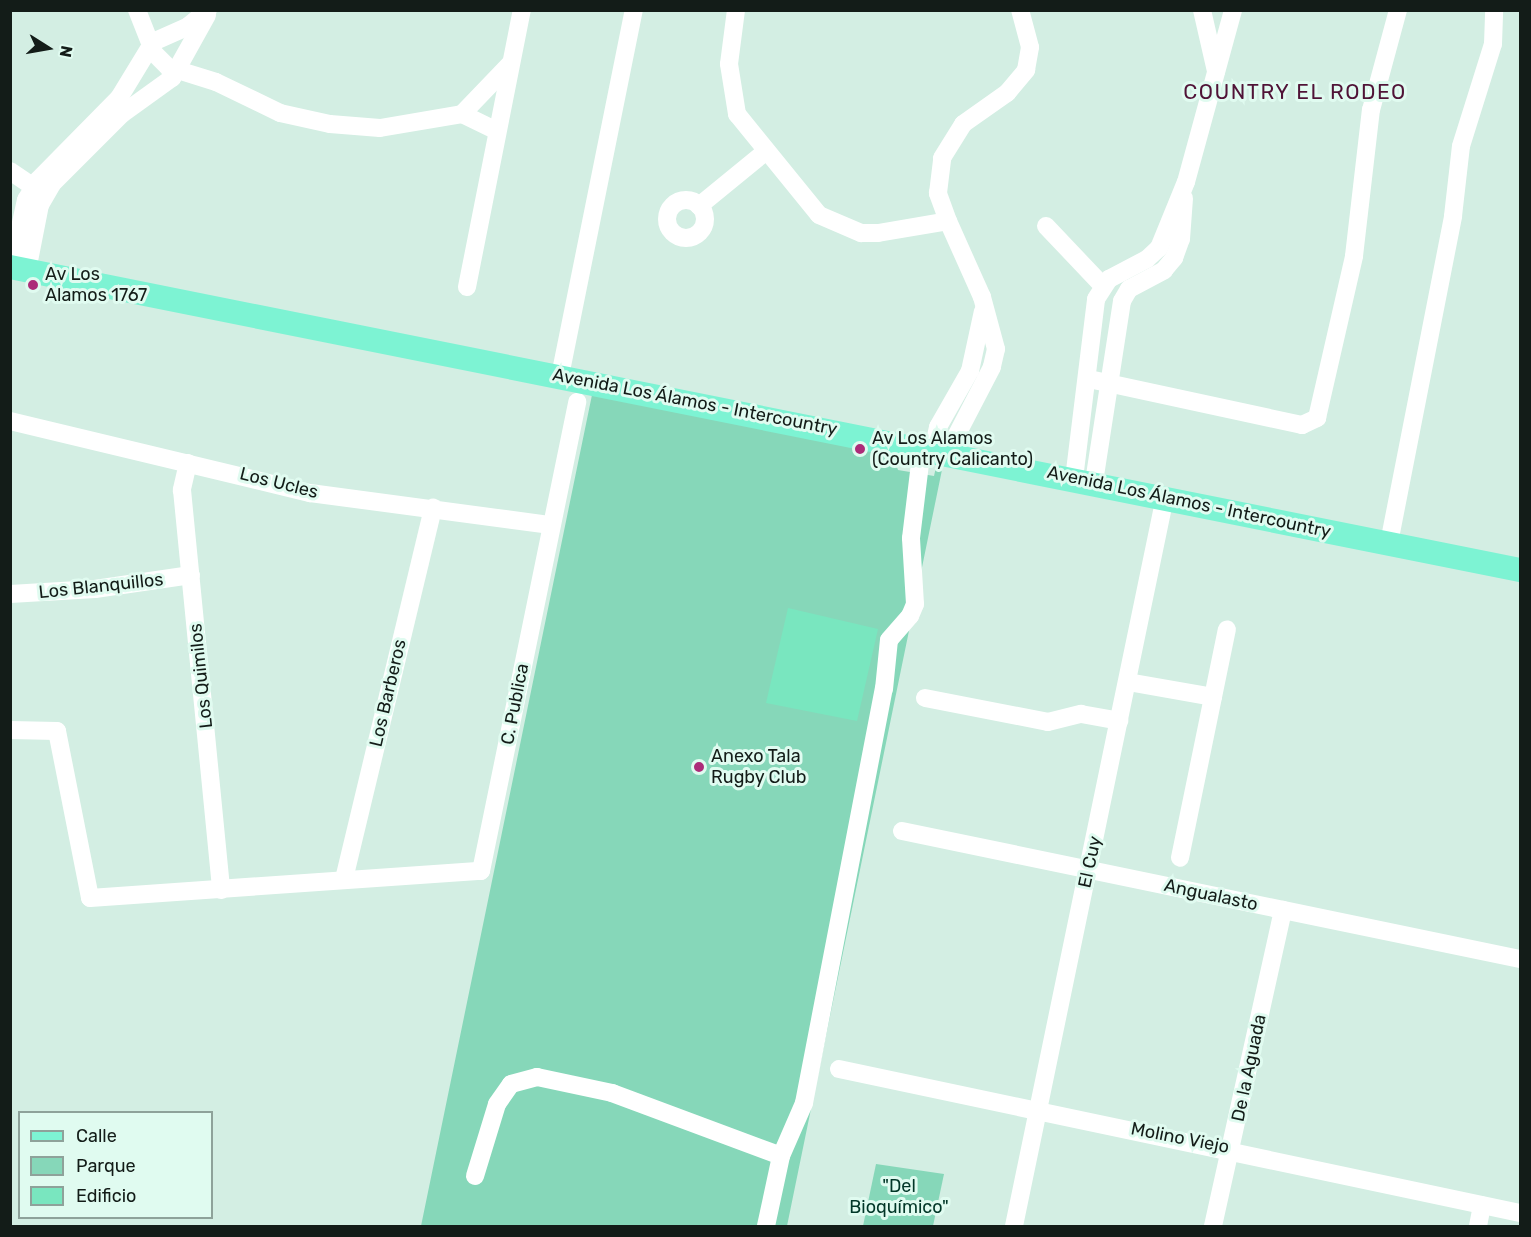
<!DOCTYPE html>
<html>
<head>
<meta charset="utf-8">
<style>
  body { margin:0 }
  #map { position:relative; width:1531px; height:1237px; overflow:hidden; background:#d3eee3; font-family:Rubik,sans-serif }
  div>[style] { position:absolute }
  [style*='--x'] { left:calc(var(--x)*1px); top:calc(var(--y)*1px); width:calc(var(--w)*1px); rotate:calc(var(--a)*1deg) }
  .green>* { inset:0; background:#86d7b9 }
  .building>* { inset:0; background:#79e6bf }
  .minor>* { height:18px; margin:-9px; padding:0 9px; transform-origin:9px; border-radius:9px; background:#fff }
  .minor>.ring { margin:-9px; padding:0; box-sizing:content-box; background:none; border:18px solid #fff; border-radius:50% }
  .major>* { height:24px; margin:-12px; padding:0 12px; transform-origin:12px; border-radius:12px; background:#7df3d3 }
  .dots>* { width:16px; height:16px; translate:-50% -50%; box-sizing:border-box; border:3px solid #e0fbf0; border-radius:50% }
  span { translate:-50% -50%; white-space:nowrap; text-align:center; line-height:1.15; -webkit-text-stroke:6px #e0fbf0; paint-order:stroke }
  .poi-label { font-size:18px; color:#131c18 }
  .left { translate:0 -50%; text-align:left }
  .street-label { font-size:18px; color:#131c18 }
  .park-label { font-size:18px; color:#023728 }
  .quarter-label { font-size:21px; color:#501337; letter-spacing:1.5px }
  .frame { position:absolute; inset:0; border:12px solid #131c18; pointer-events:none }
  .legend { position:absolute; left:18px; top:1111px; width:195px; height:108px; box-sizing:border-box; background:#e0fbf0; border:2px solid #8ea29a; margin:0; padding:8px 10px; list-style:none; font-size:18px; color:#131c18 }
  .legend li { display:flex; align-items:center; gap:12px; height:30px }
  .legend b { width:30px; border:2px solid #8ea29a }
  .north { position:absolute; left:18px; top:18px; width:60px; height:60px; -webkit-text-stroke:4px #e0fbf0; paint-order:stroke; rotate:101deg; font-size:16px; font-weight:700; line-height:24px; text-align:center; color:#131c18 }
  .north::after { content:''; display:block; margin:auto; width:21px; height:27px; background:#131c18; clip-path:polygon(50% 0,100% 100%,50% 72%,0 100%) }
</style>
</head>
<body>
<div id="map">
  <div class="green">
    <i style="clip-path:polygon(593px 390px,890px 447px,898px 470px,934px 476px,938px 458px,944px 460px,787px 1226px,421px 1226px)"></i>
    <i style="clip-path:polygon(876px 1164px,944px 1174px,933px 1226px,863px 1226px)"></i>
  </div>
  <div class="building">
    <i style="clip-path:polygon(788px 608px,878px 629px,857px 721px,766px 703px)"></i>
  </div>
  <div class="minor">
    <i style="--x:137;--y:10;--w:46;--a:68.4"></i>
    <i style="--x:154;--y:53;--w:20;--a:45"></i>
    <i style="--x:168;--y:67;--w:50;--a:17.4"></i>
    <i style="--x:216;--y:82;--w:71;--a:25.8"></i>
    <i style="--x:280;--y:113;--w:51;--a:12.4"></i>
    <i style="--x:330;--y:124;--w:50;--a:4.6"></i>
    <i style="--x:380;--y:128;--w:83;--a:-9.7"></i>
    <i style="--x:736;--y:10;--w:54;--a:97.4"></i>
    <i style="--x:729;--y:64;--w:51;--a:80.9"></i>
    <i style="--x:737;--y:114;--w:130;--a:50.9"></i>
    <i style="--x:819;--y:215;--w:46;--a:23.2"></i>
    <i style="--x:861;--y:233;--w:17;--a:0"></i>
    <i style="--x:878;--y:233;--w:71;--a:-9.7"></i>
    <i style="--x:948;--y:221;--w:83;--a:65.9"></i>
    <i style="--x:982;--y:297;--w:54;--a:74.9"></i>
    <i style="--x:996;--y:349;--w:18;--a:103"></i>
    <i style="--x:992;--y:367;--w:96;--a:117.4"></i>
    <i style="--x:1202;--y:10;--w:63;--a:77.1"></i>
    <i style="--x:497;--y:131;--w:39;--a:-154"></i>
    <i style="--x:462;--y:114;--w:69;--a:-46.2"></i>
    <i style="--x:10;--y:171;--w:37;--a:34"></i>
    <i class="ring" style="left:667px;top:200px;width:20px;height:20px"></i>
    <i style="--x:699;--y:206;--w:85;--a:-39.3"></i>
    <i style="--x:948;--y:221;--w:30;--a:-110"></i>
    <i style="--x:938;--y:193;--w:35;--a:-83"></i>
    <i style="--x:942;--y:158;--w:40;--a:-58"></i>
    <i style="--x:963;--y:124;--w:54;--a:-35.2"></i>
    <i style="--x:1007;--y:93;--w:30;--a:-50"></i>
    <i style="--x:1026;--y:70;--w:23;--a:-80"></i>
    <i style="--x:1030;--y:47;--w:38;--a:-105"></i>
    <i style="--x:1046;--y:226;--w:81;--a:46.5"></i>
    <i style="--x:11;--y:268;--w:70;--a:-77.6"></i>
    <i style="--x:26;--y:200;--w:23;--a:-59"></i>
    <i style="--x:38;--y:180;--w:115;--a:-45.4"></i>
    <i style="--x:119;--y:98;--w:66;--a:-58.7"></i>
    <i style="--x:153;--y:42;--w:37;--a:-24"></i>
    <i style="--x:187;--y:27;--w:27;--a:-39"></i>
    <i style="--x:27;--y:271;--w:67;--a:-78.9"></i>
    <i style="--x:40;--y:205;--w:24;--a:-60"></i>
    <i style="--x:52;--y:184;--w:99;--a:-45"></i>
    <i style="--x:122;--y:114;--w:62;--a:-35.8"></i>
    <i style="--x:172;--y:78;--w:72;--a:-60.9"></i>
    <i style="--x:467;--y:287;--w:282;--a:-78.8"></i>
    <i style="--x:560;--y:376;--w:373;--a:-78.6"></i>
    <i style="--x:1089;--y:379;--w:218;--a:12.2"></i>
    <i style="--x:1302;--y:425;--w:17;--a:-25"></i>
    <i style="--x:1317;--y:418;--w:166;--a:-77.1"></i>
    <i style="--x:1354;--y:256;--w:147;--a:-83.4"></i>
    <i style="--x:1371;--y:110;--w:104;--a:-74.9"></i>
    <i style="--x:10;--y:421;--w:309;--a:13.5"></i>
    <i style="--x:310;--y:493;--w:243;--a:7.6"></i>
    <i style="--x:933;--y:449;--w:23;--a:-77"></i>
    <i style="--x:938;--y:427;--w:64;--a:-60.3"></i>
    <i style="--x:970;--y:371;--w:61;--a:-77.8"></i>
    <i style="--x:188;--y:463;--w:28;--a:103"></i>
    <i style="--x:182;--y:490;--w:402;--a:84.4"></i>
    <i style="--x:1074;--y:479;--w:181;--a:-83"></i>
    <i style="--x:1096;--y:299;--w:24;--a:-57"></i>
    <i style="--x:1109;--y:279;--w:43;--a:-27.8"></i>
    <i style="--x:1147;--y:259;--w:16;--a:-43"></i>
    <i style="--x:1159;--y:248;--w:71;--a:-67.8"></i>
    <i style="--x:1186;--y:182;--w:178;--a:-74.7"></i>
    <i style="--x:1094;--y:482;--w:183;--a:-81.2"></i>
    <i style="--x:1122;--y:301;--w:14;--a:-60"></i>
    <i style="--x:1129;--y:289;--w:40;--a:-28"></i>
    <i style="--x:1164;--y:270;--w:16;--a:-50"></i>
    <i style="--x:1174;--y:258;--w:20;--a:-70"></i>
    <i style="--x:1181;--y:239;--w:41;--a:-85.8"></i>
    <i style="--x:1389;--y:543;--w:333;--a:-78.9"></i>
    <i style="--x:1453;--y:216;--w:70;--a:-83.5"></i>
    <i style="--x:1461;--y:146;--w:107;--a:-72.6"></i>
    <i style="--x:1493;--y:44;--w:34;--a:-88"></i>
    <i style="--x:10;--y:594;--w:85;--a:-3.4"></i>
    <i style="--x:95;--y:589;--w:97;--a:-8.3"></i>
    <i style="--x:1128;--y:682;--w:86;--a:10"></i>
    <i style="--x:1213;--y:697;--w:164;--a:101.6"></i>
    <i style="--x:1213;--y:697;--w:69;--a:-78.4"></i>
    <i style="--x:925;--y:698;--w:125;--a:11"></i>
    <i style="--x:1048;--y:722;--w:34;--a:-14"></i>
    <i style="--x:1081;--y:714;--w:39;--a:10"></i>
    <i style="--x:10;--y:730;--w:47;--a:1.2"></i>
    <i style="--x:57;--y:731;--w:170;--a:78.8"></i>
    <i style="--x:90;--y:898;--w:392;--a:-4"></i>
    <i style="--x:481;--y:871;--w:479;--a:-78.4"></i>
    <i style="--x:902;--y:831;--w:631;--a:11.7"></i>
    <i style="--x:344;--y:879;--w:382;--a:-76.5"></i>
    <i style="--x:839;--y:1069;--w:696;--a:11.94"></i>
    <i style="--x:475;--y:1176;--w:75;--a:-73"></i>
    <i style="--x:497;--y:1104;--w:24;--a:-55"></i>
    <i style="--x:511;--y:1084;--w:27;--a:-15"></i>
    <i style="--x:537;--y:1077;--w:77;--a:12"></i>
    <i style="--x:612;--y:1093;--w:180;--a:20.4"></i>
    <i style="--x:766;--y:1226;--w:72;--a:-77.9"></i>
    <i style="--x:781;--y:1156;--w:58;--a:-66.5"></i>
    <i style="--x:804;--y:1103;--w:422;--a:-79.1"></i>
    <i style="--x:884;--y:689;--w:49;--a:-84.2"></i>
    <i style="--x:889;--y:640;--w:32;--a:-49"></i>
    <i style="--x:910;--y:616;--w:13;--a:-67"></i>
    <i style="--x:915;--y:604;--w:66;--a:-93.5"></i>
    <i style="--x:911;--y:538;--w:92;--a:-83.1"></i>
    <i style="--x:1014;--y:1226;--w:744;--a:-78.3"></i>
    <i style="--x:1213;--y:1226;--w:324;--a:-77.5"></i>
    <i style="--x:1478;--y:1226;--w:21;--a:-79"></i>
  </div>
  <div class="major">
    <i style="--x:10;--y:267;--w:1540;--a:11.35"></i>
  </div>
  <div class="dots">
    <i style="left:33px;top:285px;background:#ac2c79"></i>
    <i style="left:860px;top:449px;background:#ac2c79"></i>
    <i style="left:699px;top:767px;background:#ac2c79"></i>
  </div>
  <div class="poi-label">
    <span class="left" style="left:45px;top:285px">Av Los<br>Alamos 1767</span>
    <span class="left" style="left:872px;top:449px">Av Los Alamos<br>(Country Calicanto)</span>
    <span class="left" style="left:711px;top:767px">Anexo Tala<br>Rugby Club</span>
  </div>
  <div class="street-label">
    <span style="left:695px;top:402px;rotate:11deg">Avenida Los Álamos - Intercountry</span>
    <span style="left:279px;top:483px;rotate:14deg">Los Ucles</span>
    <span style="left:1189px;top:502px;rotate:12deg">Avenida Los Álamos - Intercountry</span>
    <span style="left:101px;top:586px;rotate:-6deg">Los Blanquillos</span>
    <span style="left:201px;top:676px;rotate:-96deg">Los Quimilos</span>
    <span style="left:388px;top:693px;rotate:-77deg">Los Barberos</span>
    <span style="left:515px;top:704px;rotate:-79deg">C. Publica</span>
    <span style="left:1090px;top:862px;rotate:-78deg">El Cuy</span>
    <span style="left:1211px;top:895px;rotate:12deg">Angualasto</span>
    <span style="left:1249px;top:1068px;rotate:-78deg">De la Aguada</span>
    <span style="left:1180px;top:1138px;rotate:11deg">Molino Viejo</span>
  </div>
  <div class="park-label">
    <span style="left:899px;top:1197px">"Del<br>Bioquímico"</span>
  </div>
  <div class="quarter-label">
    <span style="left:1295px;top:92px">COUNTRY EL RODEO</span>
  </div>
  <div class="frame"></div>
  <ul class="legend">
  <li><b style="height:8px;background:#7df3d3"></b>Calle</li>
  <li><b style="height:16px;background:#86d7b9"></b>Parque</li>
  <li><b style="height:16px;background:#79e6bf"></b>Edificio</li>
  </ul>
  <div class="north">N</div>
</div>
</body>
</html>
